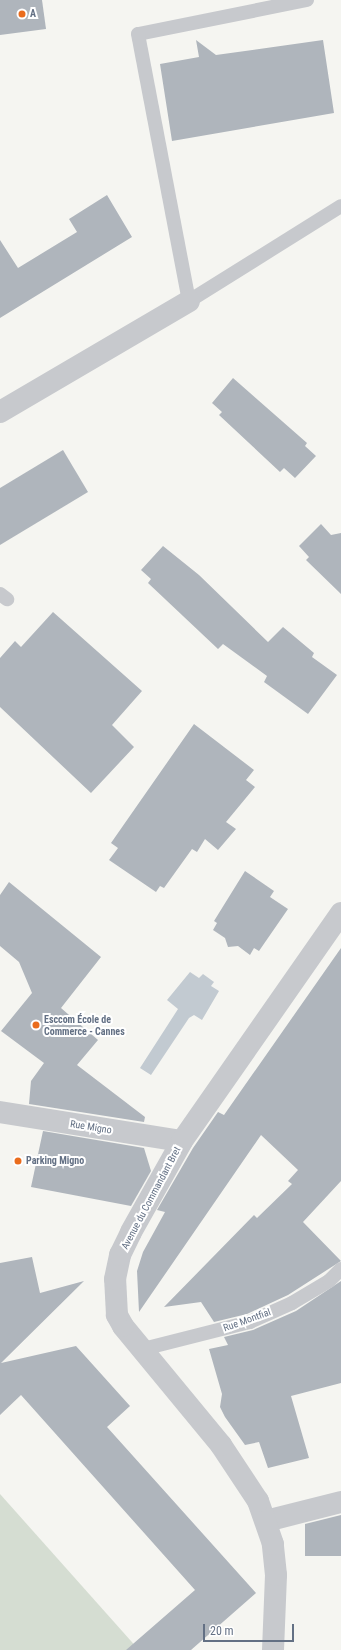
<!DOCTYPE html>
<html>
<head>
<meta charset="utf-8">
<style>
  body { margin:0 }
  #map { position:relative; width:341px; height:1650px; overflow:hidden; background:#f5f5f1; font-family:"Roboto Condensed",sans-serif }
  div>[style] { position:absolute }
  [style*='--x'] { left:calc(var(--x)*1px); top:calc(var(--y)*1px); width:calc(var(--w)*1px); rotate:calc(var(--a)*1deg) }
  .green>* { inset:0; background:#d5ddd2 }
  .water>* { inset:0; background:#c2cad1 }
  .building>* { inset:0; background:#afb5bc }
  .lane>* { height:14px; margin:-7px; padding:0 7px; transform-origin:7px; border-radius:7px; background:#c7c9cd }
  .street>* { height:22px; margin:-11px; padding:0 11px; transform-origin:11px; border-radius:11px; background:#c7c9cd }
  .dots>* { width:11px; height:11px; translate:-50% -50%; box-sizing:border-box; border:2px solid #fff; border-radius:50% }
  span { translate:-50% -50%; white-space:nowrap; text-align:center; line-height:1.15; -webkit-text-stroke:4px #fff; paint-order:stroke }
  .poi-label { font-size:10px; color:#637084; font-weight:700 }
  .left { translate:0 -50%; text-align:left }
  .street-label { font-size:10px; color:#637084 }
  .scale { position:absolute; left:203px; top:1624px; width:91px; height:18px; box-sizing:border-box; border:2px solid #637084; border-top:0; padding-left:5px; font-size:12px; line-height:14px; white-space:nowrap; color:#637084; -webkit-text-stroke:3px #fff; paint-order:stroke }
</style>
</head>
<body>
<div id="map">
  <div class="green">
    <i style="clip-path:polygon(0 1494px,139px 1650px,0 1650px)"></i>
  </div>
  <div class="water">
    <i style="clip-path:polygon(190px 972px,199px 978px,203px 974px,214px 982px,211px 986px,219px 991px,202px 1020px,194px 1015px,189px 1018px,151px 1075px,140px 1068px,178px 1009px,167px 1000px)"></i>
  </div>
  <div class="building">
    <i style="clip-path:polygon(0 0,42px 0,46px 29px,0 35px)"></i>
    <i style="clip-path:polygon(196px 40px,216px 55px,323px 40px,334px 113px,172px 141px,160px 64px,199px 57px)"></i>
    <i style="clip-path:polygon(107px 195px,132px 237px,0 318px,0 240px,18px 268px,77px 232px,69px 219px)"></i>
    <i style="clip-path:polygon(233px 378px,307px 443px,305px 446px,316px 456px,295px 478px,284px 468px,280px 472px,219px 415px,222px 412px,212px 403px)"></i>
    <i style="clip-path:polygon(63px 450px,88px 492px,0 545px,0 488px)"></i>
    <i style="clip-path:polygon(321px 524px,331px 535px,341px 533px,341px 594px,306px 560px,309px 557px,299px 546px)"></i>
    <i style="clip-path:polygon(163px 546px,199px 575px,268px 642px,283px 627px,314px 653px,312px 657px,337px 675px,308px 714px,264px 682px,267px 676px,223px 644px,218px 649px,148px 583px,151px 579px,141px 570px)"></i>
    <i style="clip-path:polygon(53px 612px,142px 691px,112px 725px,134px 747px,91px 793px,0 707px,0 658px,15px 641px,21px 647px)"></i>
    <i style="clip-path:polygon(194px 724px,254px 770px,246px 780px,255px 787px,226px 822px,236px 829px,218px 850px,205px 839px,197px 852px,192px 849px,164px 888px,160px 886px,156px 892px,109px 860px,118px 848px,111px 843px)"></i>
    <i style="clip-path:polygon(245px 871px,274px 891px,270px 897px,288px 909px,259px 951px,254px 948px,250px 955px,238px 946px,228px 947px,225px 938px,213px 930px,217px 923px,214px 921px)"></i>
    <i style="clip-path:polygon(9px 882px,101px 957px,61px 1008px,98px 1040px,77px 1065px,145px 1117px,144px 1122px,29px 1104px,31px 1081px,44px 1063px,1px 1031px,32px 993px,19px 962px,0 946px,0 895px)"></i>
    <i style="clip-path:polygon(341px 948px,341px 1181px,303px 1222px,341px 1261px,288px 1295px,247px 1314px,214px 1322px,201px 1302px,164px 1307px,254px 1215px,257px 1218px,292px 1184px,288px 1181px,298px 1170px,261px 1135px,139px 1312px,137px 1271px,143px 1252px,165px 1212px,157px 1210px,193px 1148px,218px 1112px,224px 1115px)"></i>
    <i style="clip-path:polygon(43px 1131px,144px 1148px,151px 1171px,131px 1206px,31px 1187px)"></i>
    <i style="clip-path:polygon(32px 1257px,40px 1293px,84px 1281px,1px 1363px,76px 1346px,130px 1406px,107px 1427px,256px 1593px,191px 1650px,126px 1650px,195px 1590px,21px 1395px,0 1415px,0 1263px)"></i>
    <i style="clip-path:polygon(341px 1281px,341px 1383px,291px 1396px,309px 1458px,268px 1468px,259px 1442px,245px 1445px,225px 1417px,220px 1407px,222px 1394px,209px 1349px,228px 1345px,224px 1337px,253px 1330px,296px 1311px)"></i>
    <i style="clip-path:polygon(341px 1515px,341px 1556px,305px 1556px,305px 1524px)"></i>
  </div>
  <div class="lane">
    <i style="--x:307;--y:0;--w:172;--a:168.6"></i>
    <i style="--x:138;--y:34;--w:272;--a:79.2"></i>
    <i style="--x:189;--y:301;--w:179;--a:-32"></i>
    <i style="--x:0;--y:594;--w:9;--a:36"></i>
    <i style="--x:143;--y:1349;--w:110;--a:-14.2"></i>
    <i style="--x:250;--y:1322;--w:46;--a:-24.3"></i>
    <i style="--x:292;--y:1303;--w:43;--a:-30.7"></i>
    <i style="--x:329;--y:1281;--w:17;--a:-45"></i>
  </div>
  <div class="street">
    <i style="--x:0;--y:412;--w:219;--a:-30.4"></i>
    <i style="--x:0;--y:1112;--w:184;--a:9.1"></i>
    <i style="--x:266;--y:1521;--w:77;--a:-14.2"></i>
    <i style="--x:273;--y:1650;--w:75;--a:-87.7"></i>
    <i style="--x:276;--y:1575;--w:31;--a:-96"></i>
    <i style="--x:273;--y:1544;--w:46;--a:-109.2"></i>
    <i style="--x:258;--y:1501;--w:67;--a:-123.5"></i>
    <i style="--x:221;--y:1445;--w:154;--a:-129.5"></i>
    <i style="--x:123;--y:1326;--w:13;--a:-119"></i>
    <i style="--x:117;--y:1315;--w:36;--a:-93"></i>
    <i style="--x:115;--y:1279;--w:25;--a:-78"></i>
    <i style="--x:120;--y:1255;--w:25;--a:-64"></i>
    <i style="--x:131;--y:1232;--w:104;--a:-60.7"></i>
    <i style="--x:182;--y:1141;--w:278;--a:-55.1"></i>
  </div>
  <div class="dots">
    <i style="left:22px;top:14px;background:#ea6c1d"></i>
    <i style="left:36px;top:1025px;background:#ea6c1d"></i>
    <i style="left:18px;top:1161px;background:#ea6c1d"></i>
  </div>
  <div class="poi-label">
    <span class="left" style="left:30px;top:14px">A</span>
    <span class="left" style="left:44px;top:1025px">Esccom École de<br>Commerce - Cannes</span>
    <span class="left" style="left:26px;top:1161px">Parking Migno</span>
  </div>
  <div class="street-label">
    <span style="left:91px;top:1127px;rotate:9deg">Rue Migno</span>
    <span style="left:151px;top:1198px;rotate:-62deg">Avenue du Commandant Bret</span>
    <span style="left:247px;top:1320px;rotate:-20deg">Rue Montfial</span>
  </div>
  <div class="scale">20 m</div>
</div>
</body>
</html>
